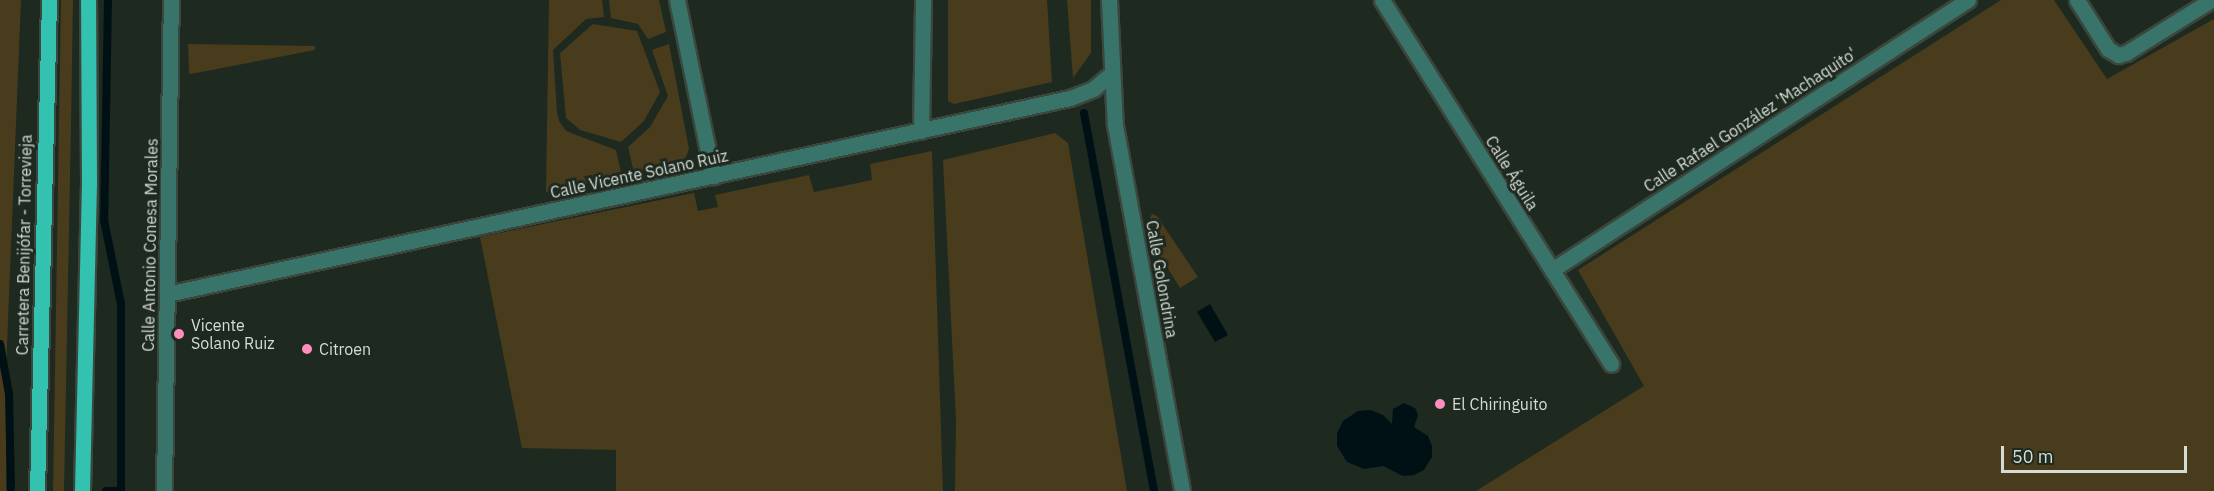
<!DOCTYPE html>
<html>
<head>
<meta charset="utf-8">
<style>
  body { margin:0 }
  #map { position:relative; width:2214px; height:491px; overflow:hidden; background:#1e2920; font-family:"IBM Plex Sans",sans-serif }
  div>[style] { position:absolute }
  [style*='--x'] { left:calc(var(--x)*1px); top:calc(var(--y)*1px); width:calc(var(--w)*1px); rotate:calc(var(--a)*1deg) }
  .green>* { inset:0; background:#483c1c }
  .water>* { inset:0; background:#001116 }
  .stream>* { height:8px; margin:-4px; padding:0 4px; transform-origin:4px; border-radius:4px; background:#001116 }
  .roads { filter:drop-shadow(2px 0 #3b463d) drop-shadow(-2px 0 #3b463d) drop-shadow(0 2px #3b463d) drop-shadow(0 -2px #3b463d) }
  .minor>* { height:15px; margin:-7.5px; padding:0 7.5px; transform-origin:7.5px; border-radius:7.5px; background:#39746b }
  .major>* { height:15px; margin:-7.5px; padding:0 7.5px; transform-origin:7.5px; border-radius:7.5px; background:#33c1b0 }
  .dots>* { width:16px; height:16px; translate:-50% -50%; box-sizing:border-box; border:3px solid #1e2920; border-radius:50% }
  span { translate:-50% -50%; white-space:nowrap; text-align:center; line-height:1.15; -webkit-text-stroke:6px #1e2920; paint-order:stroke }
  .street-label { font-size:16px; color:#d5dcd6 }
  .poi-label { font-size:16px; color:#d5dcd6 }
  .left { translate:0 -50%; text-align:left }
  .scale { position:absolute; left:2001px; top:446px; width:186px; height:27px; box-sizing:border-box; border:3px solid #d5dcd6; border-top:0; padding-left:8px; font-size:18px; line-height:21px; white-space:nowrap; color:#d5dcd6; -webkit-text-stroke:4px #1e2920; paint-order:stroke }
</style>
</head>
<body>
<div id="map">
  <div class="green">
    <i style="clip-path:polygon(0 0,21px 0,6px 371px,6px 491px,0 491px)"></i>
    <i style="clip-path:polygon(61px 0,73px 0,71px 125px,64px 491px,53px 491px)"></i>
    <i style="clip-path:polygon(549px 0,602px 0,604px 17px,586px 19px,553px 50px,557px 112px,559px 121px,566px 131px,616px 150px,622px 176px,546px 192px)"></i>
    <i style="clip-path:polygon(609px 0,659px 0,666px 32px,648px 39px,638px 24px,611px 18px)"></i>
    <i style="clip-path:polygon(948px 0,1047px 0,1052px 82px,954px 104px,948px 101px)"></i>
    <i style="clip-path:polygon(1067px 0,1091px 0,1091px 53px,1073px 78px)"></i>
    <i style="clip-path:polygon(2001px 0,2054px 0,2107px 79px,2214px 19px,2214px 491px,1476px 491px,1644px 386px,1578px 270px)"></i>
    <i style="clip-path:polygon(593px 24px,637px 31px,660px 92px,644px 121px,621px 142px,580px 130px,566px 118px,560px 53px)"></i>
    <i style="clip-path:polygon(188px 44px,315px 46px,315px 50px,191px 74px,189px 73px)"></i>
    <i style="clip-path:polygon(669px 44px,689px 149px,686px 157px,678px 163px,634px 173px,628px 147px,650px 127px,668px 96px,652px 50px)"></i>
    <i style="clip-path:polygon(1055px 133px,1068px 143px,1127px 491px,955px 491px,956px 419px,943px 160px)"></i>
    <i style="clip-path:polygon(932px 151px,943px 491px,616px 491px,616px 450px,522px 448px,480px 237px,694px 193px,698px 211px,718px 207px,715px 195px,809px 175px,814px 192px,872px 180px,870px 164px)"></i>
    <i style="clip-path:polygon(1152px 214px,1157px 216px,1198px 277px,1180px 288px,1167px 267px,1161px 271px,1150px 218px)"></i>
  </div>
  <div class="water">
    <i style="clip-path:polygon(1210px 304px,1228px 335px,1215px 342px,1197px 312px)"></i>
    <i style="clip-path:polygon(1404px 403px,1415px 408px,1418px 415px,1414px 427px,1428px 436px,1432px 446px,1432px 457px,1424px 470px,1414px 475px,1403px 476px,1383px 466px,1364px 469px,1347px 462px,1337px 446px,1337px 433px,1343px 421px,1358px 411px,1371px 410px,1383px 415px,1392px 424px,1393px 409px)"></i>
  </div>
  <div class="stream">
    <i style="--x:108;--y:0;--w:220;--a:91"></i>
    <i style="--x:104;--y:220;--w:86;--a:78.6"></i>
    <i style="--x:121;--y:304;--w:187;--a:90"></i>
    <i style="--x:1084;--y:113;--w:384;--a:79.5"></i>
    <i style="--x:0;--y:344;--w:51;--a:79.8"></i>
    <i style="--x:9;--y:394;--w:94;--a:88.8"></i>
    <i style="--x:106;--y:491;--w:15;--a:0"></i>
  </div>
  <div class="roads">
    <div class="minor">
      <i style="--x:677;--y:0;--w:180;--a:78.4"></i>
      <i style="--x:1109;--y:0;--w:125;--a:87.3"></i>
      <i style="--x:1115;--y:125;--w:372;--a:79.6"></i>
      <i style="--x:1382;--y:0;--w:430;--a:57.8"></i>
      <i style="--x:2077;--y:0;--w:58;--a:57.7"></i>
      <i style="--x:2108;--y:49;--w:12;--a:31"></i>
      <i style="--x:2118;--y:55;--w:8;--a:-14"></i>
      <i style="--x:2126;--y:53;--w:100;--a:-31.9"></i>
      <i style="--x:921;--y:131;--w:131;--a:-89.1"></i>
      <i style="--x:1552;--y:270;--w:496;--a:-33"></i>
      <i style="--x:167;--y:294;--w:924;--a:-12.25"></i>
      <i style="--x:1070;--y:98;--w:25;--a:-21"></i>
      <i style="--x:1093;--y:89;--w:23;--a:-40"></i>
      <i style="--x:164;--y:491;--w:491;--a:-89.2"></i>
    </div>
    <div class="major">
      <i style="--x:37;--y:491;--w:491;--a:-88.6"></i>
      <i style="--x:82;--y:491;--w:308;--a:-88.7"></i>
      <i style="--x:89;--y:183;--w:183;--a:-90.3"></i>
    </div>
  </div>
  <div class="dots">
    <i style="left:179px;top:334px;background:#fe8ebc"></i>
    <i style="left:307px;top:349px;background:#fe8ebc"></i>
    <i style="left:1440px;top:404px;background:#fe8ebc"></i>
  </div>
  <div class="street-label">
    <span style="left:1750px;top:120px;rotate:-33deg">Calle Rafael González 'Machaquito'</span>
    <span style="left:1512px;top:173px;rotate:58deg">Calle Águila</span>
    <span style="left:639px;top:174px;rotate:-12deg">Calle Vicente Solano Ruiz</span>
    <span style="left:24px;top:245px;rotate:-89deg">Carretera Benijófar - Torrevieja</span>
    <span style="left:150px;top:245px;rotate:-89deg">Calle Antonio Conesa Morales</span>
    <span style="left:1162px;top:279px;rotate:80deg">Calle Golondrina</span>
  </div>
  <div class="poi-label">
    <span class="left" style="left:191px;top:334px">Vicente<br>Solano Ruiz</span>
    <span class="left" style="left:319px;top:349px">Citroen</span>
    <span class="left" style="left:1452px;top:404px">El Chiringuito</span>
  </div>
  <div class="scale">50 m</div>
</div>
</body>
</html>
